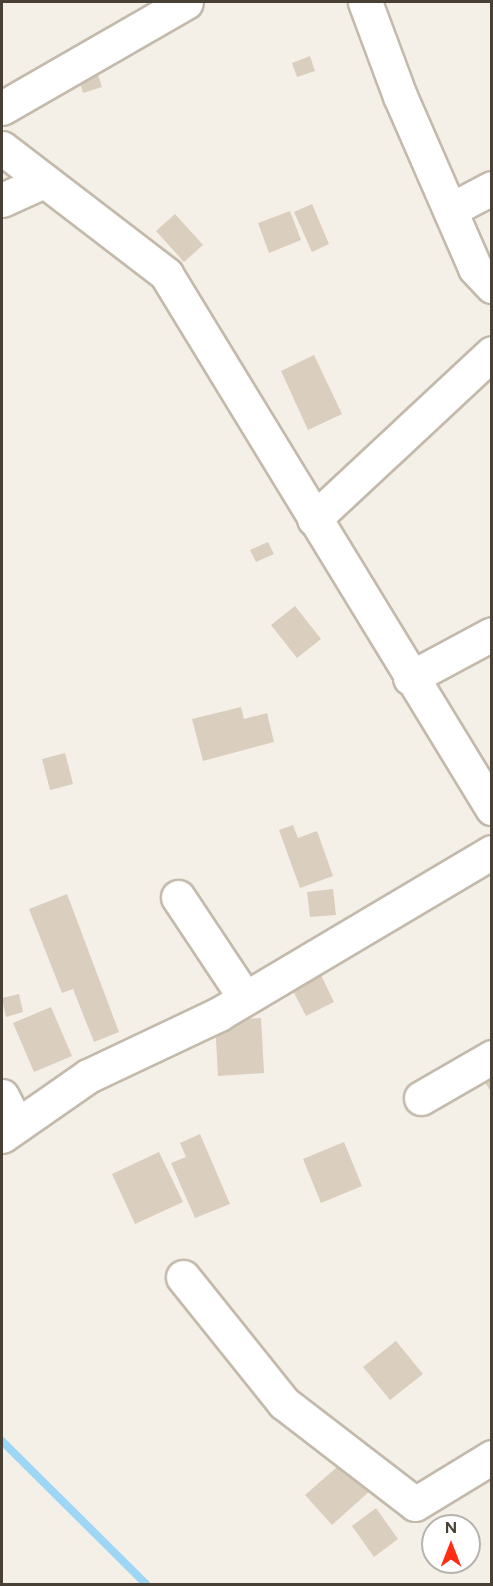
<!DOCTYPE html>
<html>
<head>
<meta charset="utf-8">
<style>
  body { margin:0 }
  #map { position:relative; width:493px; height:1586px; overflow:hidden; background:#f5f0e7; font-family:Figtree,sans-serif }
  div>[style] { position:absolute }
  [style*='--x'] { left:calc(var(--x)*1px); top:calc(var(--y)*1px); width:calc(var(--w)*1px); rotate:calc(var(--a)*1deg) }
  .stream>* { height:8px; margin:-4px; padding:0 4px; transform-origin:4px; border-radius:4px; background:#9ed6f6 }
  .building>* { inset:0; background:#dacebe }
  .roads { filter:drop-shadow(2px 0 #c4baac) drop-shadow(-2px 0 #c4baac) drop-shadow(0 2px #c4baac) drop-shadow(0 -2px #c4baac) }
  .minor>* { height:33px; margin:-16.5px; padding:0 16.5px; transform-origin:16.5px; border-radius:16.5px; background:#fff }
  span { translate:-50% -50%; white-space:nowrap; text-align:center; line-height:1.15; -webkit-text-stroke:5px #fff; paint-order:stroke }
  .frame { position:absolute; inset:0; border:3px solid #494035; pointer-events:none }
  .north { position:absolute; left:421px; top:1514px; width:60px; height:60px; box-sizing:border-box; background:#fff; border:2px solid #b6b3ae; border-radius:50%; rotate:0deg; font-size:16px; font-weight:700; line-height:24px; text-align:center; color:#494035 }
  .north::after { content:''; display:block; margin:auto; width:21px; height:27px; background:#ff2d14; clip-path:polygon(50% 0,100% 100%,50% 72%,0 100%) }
</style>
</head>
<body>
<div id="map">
  <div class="stream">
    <i style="--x:2;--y:1441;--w:203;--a:44.8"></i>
  </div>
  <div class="building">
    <i style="clip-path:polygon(310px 56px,315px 71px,297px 77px,292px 63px)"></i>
    <i style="clip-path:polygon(97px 71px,102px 87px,83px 93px,78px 77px)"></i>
    <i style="clip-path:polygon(312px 204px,329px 244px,312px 252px,294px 212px)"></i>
    <i style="clip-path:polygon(290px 211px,301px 240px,269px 253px,258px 223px)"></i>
    <i style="clip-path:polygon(175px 214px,203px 245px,184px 262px,156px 231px)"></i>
    <i style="clip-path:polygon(314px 355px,342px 414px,308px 430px,281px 371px)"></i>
    <i style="clip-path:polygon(268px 542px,274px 554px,256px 562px,250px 550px)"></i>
    <i style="clip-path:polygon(295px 606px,321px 639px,297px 658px,271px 625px)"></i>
    <i style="clip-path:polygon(241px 707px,244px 719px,267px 713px,274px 742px,203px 761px,192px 719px)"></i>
    <i style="clip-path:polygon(65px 753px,73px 784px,50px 790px,42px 759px)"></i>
    <i style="clip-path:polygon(293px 825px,298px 838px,317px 831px,333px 876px,300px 888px,279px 830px)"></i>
    <i style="clip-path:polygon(333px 889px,336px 915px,310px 917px,307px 892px)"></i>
    <i style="clip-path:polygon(67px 894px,119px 1032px,94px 1042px,73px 989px,62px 993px,29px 909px)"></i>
    <i style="clip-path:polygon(319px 971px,334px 1002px,306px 1016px,290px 985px)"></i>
    <i style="clip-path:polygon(19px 994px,23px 1012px,6px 1017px,2px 998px)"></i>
    <i style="clip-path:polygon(51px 1007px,72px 1056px,34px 1072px,13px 1023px)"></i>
    <i style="clip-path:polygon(261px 1018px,264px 1073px,218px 1076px,215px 1021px)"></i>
    <i style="clip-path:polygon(492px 1062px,492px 1093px,477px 1071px)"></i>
    <i style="clip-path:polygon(200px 1134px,230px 1204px,195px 1218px,171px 1163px,186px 1157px,180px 1143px)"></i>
    <i style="clip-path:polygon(344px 1142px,362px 1186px,321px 1203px,303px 1159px)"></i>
    <i style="clip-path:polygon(159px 1152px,183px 1202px,135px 1224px,112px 1174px)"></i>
    <i style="clip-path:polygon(396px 1341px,423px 1374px,390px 1400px,363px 1367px)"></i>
    <i style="clip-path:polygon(345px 1460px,371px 1490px,332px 1525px,305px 1495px)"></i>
    <i style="clip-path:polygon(376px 1508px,398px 1539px,374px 1557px,352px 1526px)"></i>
  </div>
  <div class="roads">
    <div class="minor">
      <i style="--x:365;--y:2;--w:100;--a:69.6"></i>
      <i style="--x:400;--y:96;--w:188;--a:66.4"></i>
      <i style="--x:475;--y:268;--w:25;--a:47"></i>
      <i style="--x:2;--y:108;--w:212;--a:-29.9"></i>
      <i style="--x:2;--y:148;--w:207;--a:37.5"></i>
      <i style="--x:166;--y:274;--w:626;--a:58.6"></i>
      <i style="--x:2;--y:200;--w:46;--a:-24.3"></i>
      <i style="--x:450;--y:210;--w:47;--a:-27.6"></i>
      <i style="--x:314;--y:519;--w:243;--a:-43"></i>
      <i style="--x:410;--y:678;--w:93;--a:-28.2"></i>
      <i style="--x:178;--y:897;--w:121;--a:56.4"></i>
      <i style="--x:2;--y:1096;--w:33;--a:63"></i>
      <i style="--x:421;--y:1098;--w:82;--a:-30"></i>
      <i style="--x:2;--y:1136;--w:105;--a:-34.9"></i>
      <i style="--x:88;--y:1076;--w:145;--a:-25.3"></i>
      <i style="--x:219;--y:1014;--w:317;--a:-30.7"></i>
      <i style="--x:183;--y:1277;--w:161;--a:51.3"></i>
      <i style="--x:284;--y:1403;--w:165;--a:37.6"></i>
      <i style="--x:415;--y:1504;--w:90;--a:-31.4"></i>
    </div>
  </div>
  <div class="frame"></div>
  <div class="north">N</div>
</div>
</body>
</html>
